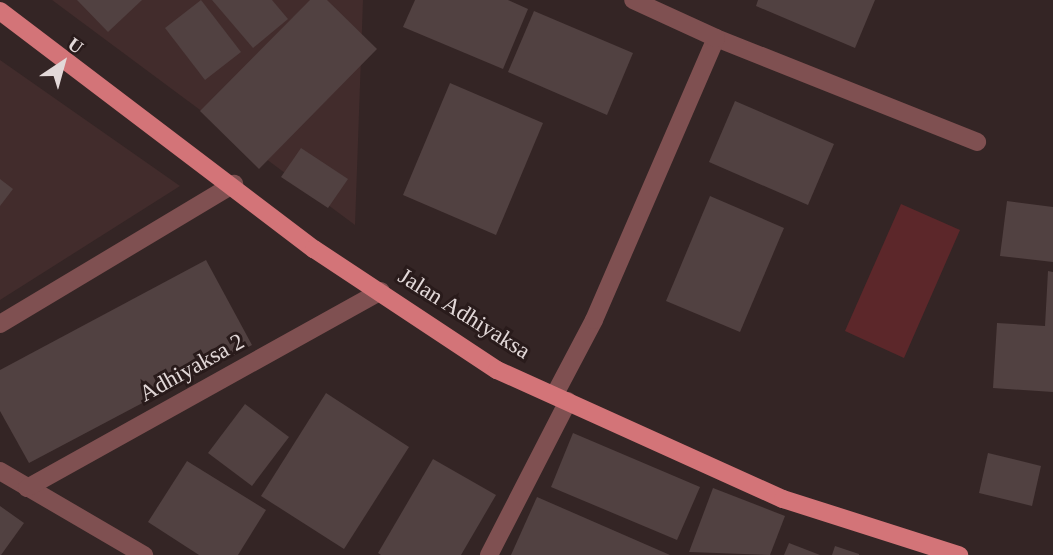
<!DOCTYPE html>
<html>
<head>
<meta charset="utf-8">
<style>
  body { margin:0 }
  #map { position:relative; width:1053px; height:555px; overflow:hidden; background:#342525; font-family:Georgia,serif }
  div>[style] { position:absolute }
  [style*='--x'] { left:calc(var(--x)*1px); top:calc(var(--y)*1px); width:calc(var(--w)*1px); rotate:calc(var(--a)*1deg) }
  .built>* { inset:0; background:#422c2c }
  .green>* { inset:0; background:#5c272a }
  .building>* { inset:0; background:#514141 }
  .minor>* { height:18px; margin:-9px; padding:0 9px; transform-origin:9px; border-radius:9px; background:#7f5051 }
  .major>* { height:18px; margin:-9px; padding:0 9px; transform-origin:9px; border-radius:9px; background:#d37478 }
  span { translate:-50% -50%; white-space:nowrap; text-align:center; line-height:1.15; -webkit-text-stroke:6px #291b1b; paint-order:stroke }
  .street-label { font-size:23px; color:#e2d8d8 }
  .north { position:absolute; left:28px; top:28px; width:70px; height:70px; -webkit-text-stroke:5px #291b1b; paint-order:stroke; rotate:36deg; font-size:19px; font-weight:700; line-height:28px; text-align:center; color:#e2d8d8 }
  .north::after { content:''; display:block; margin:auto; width:24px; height:32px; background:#e2d8d8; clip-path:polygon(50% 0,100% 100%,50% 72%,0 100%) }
</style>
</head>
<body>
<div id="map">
  <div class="built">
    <i style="clip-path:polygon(52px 0,363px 0,355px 225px)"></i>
    <i style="clip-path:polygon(0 60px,180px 186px,0 300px)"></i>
  </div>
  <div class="green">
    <i style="clip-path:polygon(901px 204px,960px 230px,904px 358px,845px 331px)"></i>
  </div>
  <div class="building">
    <i style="clip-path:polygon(77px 0,142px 0,108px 32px)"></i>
    <i style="clip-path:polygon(201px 0,241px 52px,205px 80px,165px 28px)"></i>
    <i style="clip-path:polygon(212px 0,272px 0,288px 19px,253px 48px)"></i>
    <i style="clip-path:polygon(310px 0,327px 0,377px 49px,259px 169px,200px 111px)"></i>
    <i style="clip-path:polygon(415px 0,508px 0,528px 9px,503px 69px,403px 27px)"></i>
    <i style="clip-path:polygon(758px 0,875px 0,855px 48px,756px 6px)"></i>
    <i style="clip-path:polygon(534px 11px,633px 53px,607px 115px,508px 72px)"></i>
    <i style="clip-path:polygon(450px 83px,543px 123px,496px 235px,403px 195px)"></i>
    <i style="clip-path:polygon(735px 101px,834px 144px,808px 205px,709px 162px)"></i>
    <i style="clip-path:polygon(301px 148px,348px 179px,328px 208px,281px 177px)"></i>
    <i style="clip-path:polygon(0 179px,13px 189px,0 206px)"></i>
    <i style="clip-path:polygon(710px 196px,784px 228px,740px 332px,666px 301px)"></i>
    <i style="clip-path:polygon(1007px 201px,1053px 207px,1053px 262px,1000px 256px)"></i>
    <i style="clip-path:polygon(206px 260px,252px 345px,29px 463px,0 411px,0 370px)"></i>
    <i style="clip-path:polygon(1048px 271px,1053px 272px,1053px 392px,993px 388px,997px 323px,1045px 326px)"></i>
    <i style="clip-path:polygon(326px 393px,409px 447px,344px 549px,261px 496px)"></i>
    <i style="clip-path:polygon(245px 404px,289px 437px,252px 486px,208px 453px)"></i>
    <i style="clip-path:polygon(573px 433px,700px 487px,677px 540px,551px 487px)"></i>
    <i style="clip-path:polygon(988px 453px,1041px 466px,1032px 506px,979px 493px)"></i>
    <i style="clip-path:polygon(433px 459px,496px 495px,461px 555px,381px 555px,378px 553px)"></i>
    <i style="clip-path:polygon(187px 461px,266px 510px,238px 555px,199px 555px,148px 522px)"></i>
    <i style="clip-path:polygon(713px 488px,785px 516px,770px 555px,689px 552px)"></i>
    <i style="clip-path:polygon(537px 497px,670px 555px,511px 555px)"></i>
    <i style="clip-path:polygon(0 506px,24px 523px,1px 555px,0 555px)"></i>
    <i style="clip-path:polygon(789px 543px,820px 555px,784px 555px)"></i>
    <i style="clip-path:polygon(835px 546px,859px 554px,859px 555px,832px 555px)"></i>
  </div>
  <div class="minor">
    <i style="--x:716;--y:38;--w:281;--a:21.7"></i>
    <i style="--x:0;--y:324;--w:273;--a:-30.9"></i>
    <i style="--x:555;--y:394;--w:84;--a:-62.2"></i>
    <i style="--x:594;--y:320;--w:307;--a:-66.6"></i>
    <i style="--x:716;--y:38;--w:91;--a:-155.4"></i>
    <i style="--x:0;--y:471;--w:167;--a:30.3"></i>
    <i style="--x:27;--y:488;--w:405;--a:-29.1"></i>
    <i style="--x:489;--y:555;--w:173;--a:-62.8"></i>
  </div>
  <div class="major">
    <i style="--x:0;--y:11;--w:394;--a:37.2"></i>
    <i style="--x:314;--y:249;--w:219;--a:33.5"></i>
    <i style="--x:497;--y:370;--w:314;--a:24.3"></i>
    <i style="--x:783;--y:499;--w:185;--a:17.7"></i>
  </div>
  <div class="street-label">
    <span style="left:464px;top:314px;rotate:32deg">Jalan Adhiyaksa</span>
    <span style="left:192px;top:368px;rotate:-29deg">Adhiyaksa 2</span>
  </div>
  <div class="north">U</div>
</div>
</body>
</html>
